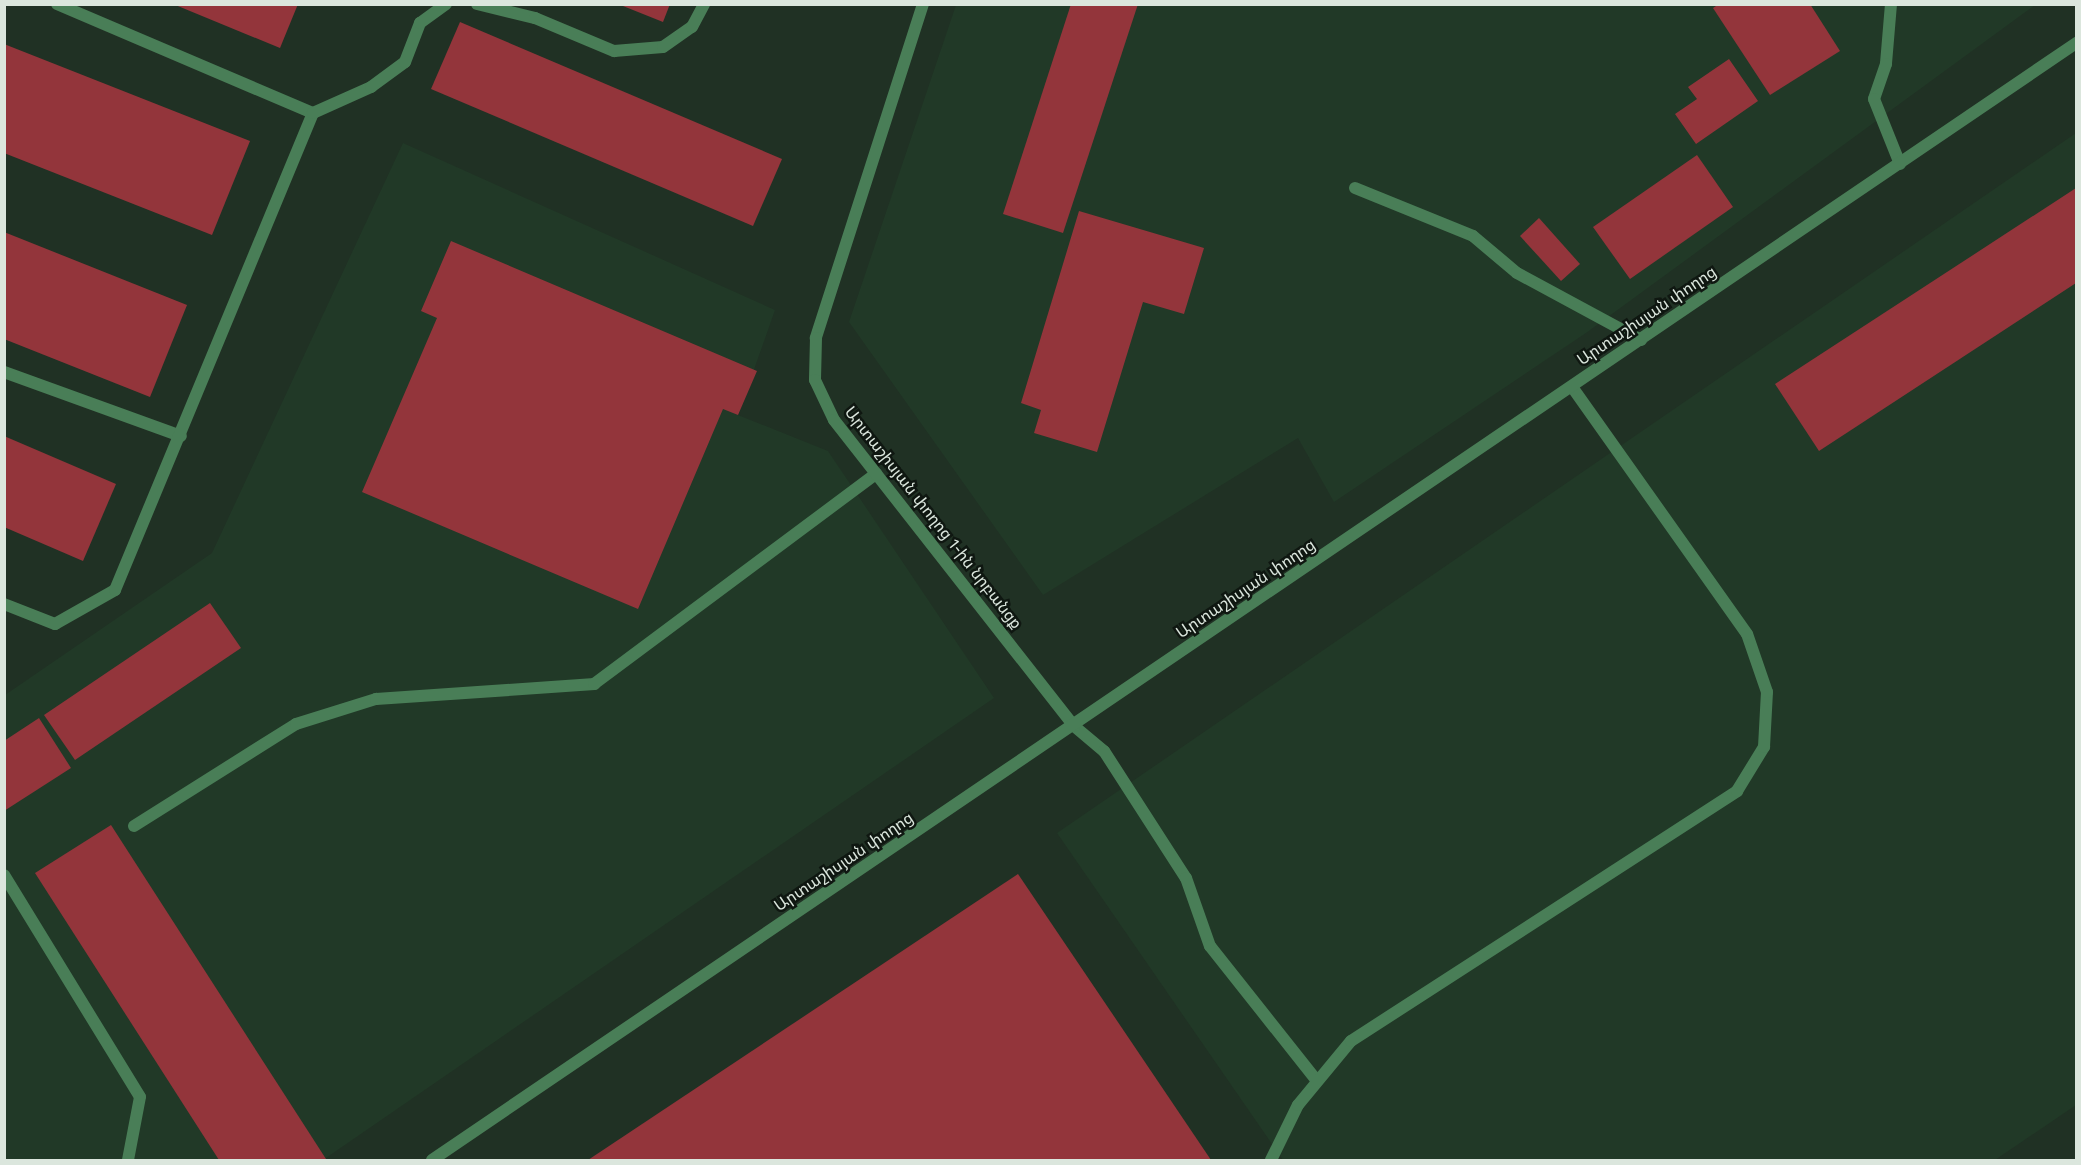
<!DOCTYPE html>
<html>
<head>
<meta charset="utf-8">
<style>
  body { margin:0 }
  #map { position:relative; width:2081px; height:1165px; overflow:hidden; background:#203124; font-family:"Fira Sans","Noto Sans Armenian",sans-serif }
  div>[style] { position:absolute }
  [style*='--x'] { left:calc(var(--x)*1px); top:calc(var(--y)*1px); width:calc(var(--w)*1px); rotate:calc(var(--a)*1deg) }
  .built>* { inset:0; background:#213927 }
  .building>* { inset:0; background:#93353b }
  .service>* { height:12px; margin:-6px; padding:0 6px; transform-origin:6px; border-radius:6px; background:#497e57 }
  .minor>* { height:12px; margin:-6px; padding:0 6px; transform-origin:6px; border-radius:6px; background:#497e57 }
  span { translate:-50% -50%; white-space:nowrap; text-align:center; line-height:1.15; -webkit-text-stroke:5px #0f1711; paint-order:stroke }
  .street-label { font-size:16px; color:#dbe6dd }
  .frame { position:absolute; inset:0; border:6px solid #dbe6dd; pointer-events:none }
</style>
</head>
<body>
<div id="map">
  <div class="built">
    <i style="clip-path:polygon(956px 5px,2035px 5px,1586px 333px,1334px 502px,1298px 438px,1043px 595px,849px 322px)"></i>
    <i style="clip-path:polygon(2076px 133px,2076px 1105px,1995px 1160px,1283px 1160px,1057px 833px)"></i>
    <i style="clip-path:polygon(403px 143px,775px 310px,738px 415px,828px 451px,994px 698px,323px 1160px,5px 1160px,5px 695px,212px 553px)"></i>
  </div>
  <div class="building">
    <i style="clip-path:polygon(173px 4px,298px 4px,280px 48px)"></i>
    <i style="clip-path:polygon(618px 4px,670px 4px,663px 22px)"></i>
    <i style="clip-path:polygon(1071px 4px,1138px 4px,1063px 233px,1003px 214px)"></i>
    <i style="clip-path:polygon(1719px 4px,1810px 4px,1840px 51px,1770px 95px,1713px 8px)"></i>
    <i style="clip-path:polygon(460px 22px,782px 159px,753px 226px,431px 89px)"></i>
    <i style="clip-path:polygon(4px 44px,250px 141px,212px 235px,4px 153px)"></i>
    <i style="clip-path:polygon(1729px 59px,1758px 101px,1696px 144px,1675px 114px,1697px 99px,1688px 87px)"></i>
    <i style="clip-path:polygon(1697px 155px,1733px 207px,1630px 279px,1593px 227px)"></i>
    <i style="clip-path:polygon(2076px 188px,2076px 283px,1819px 451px,1775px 384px)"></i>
    <i style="clip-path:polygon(1079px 211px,1204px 248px,1184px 314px,1143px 302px,1097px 452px,1034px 433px,1041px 410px,1021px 403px)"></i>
    <i style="clip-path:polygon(1539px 218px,1580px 264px,1561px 281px,1520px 236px)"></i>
    <i style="clip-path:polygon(4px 232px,187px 305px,150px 397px,4px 339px)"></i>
    <i style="clip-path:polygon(451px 241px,757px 371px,738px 415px,723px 409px,638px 609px,362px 492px,437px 318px,421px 311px)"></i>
    <i style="clip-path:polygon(4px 436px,116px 484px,83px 561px,4px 527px)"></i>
    <i style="clip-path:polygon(210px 603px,241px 648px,75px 760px,44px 715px)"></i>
    <i style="clip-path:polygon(39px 718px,71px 768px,4px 811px,4px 741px)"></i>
    <i style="clip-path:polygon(111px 825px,326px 1159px,219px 1160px,35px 873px)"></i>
    <i style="clip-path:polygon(1018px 874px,1211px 1160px,588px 1160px)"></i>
  </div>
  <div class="service">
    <i style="--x:57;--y:4;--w:278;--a:23.1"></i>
    <i style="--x:477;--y:4;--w:60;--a:13.6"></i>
    <i style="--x:535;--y:18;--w:86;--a:22.7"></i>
    <i style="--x:614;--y:51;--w:49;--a:-4.7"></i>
    <i style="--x:663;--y:47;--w:35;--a:-35"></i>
    <i style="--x:692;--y:27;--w:26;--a:-62"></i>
    <i style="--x:1891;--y:4;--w:60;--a:94.8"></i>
    <i style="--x:1886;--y:64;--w:37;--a:109"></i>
    <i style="--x:1874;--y:99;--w:70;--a:68.2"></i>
    <i style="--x:1355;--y:188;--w:127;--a:22.1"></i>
    <i style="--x:1473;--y:236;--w:57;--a:40.1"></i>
    <i style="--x:1517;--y:273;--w:141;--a:28.4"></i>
    <i style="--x:4;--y:372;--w:188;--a:19.9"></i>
    <i style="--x:4;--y:604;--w:55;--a:21.4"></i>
    <i style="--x:55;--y:624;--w:69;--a:-29.5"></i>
    <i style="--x:115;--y:590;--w:516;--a:-67.46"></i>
    <i style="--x:313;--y:113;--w:64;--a:-24.1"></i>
    <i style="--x:371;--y:87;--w:42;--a:-36.3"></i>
    <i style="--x:405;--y:62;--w:42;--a:-69"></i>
    <i style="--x:420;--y:23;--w:32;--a:-36"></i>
    <i style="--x:1074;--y:726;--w:39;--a:40"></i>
    <i style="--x:1104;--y:751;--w:151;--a:57.2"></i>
    <i style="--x:1186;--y:878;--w:72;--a:70.6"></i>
    <i style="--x:1210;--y:946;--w:172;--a:51.6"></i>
    <i style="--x:134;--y:826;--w:191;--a:-32.2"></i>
    <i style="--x:296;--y:724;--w:84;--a:-17.4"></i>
    <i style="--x:376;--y:699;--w:219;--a:-3.9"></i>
    <i style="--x:594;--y:684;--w:352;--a:-36.7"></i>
    <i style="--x:4;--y:875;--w:260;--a:58.5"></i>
    <i style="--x:140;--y:1097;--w:64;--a:100.8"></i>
    <i style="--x:1271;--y:1160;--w:61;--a:-63.9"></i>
    <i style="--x:1298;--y:1105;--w:83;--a:-50.4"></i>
    <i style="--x:1351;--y:1041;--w:460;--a:-32.9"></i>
    <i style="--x:1737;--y:791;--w:52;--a:-58.5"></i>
    <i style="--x:1764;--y:747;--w:55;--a:-86.9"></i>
    <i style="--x:1767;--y:692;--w:61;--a:-109"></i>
    <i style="--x:1747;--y:634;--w:303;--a:-125.3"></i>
  </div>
  <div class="minor">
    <i style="--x:923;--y:4;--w:351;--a:107.8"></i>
    <i style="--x:816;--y:338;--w:42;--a:91.4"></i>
    <i style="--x:815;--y:380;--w:44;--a:64.6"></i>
    <i style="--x:834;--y:420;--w:389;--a:51.9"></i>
    <i style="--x:432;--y:1160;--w:1988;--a:-34.19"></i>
  </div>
  <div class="street-label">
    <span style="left:1647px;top:316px;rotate:-34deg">Արտաշիսյան փողոց</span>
    <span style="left:933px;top:518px;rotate:52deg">Արտաշիսյան փողոց 1-ին նրբանցք</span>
    <span style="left:1246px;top:589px;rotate:-34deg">Արտաշիսյան փողոց</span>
    <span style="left:844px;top:862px;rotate:-34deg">Արտաշիսյան փողոց</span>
  </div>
  <div class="frame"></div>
</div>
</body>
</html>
